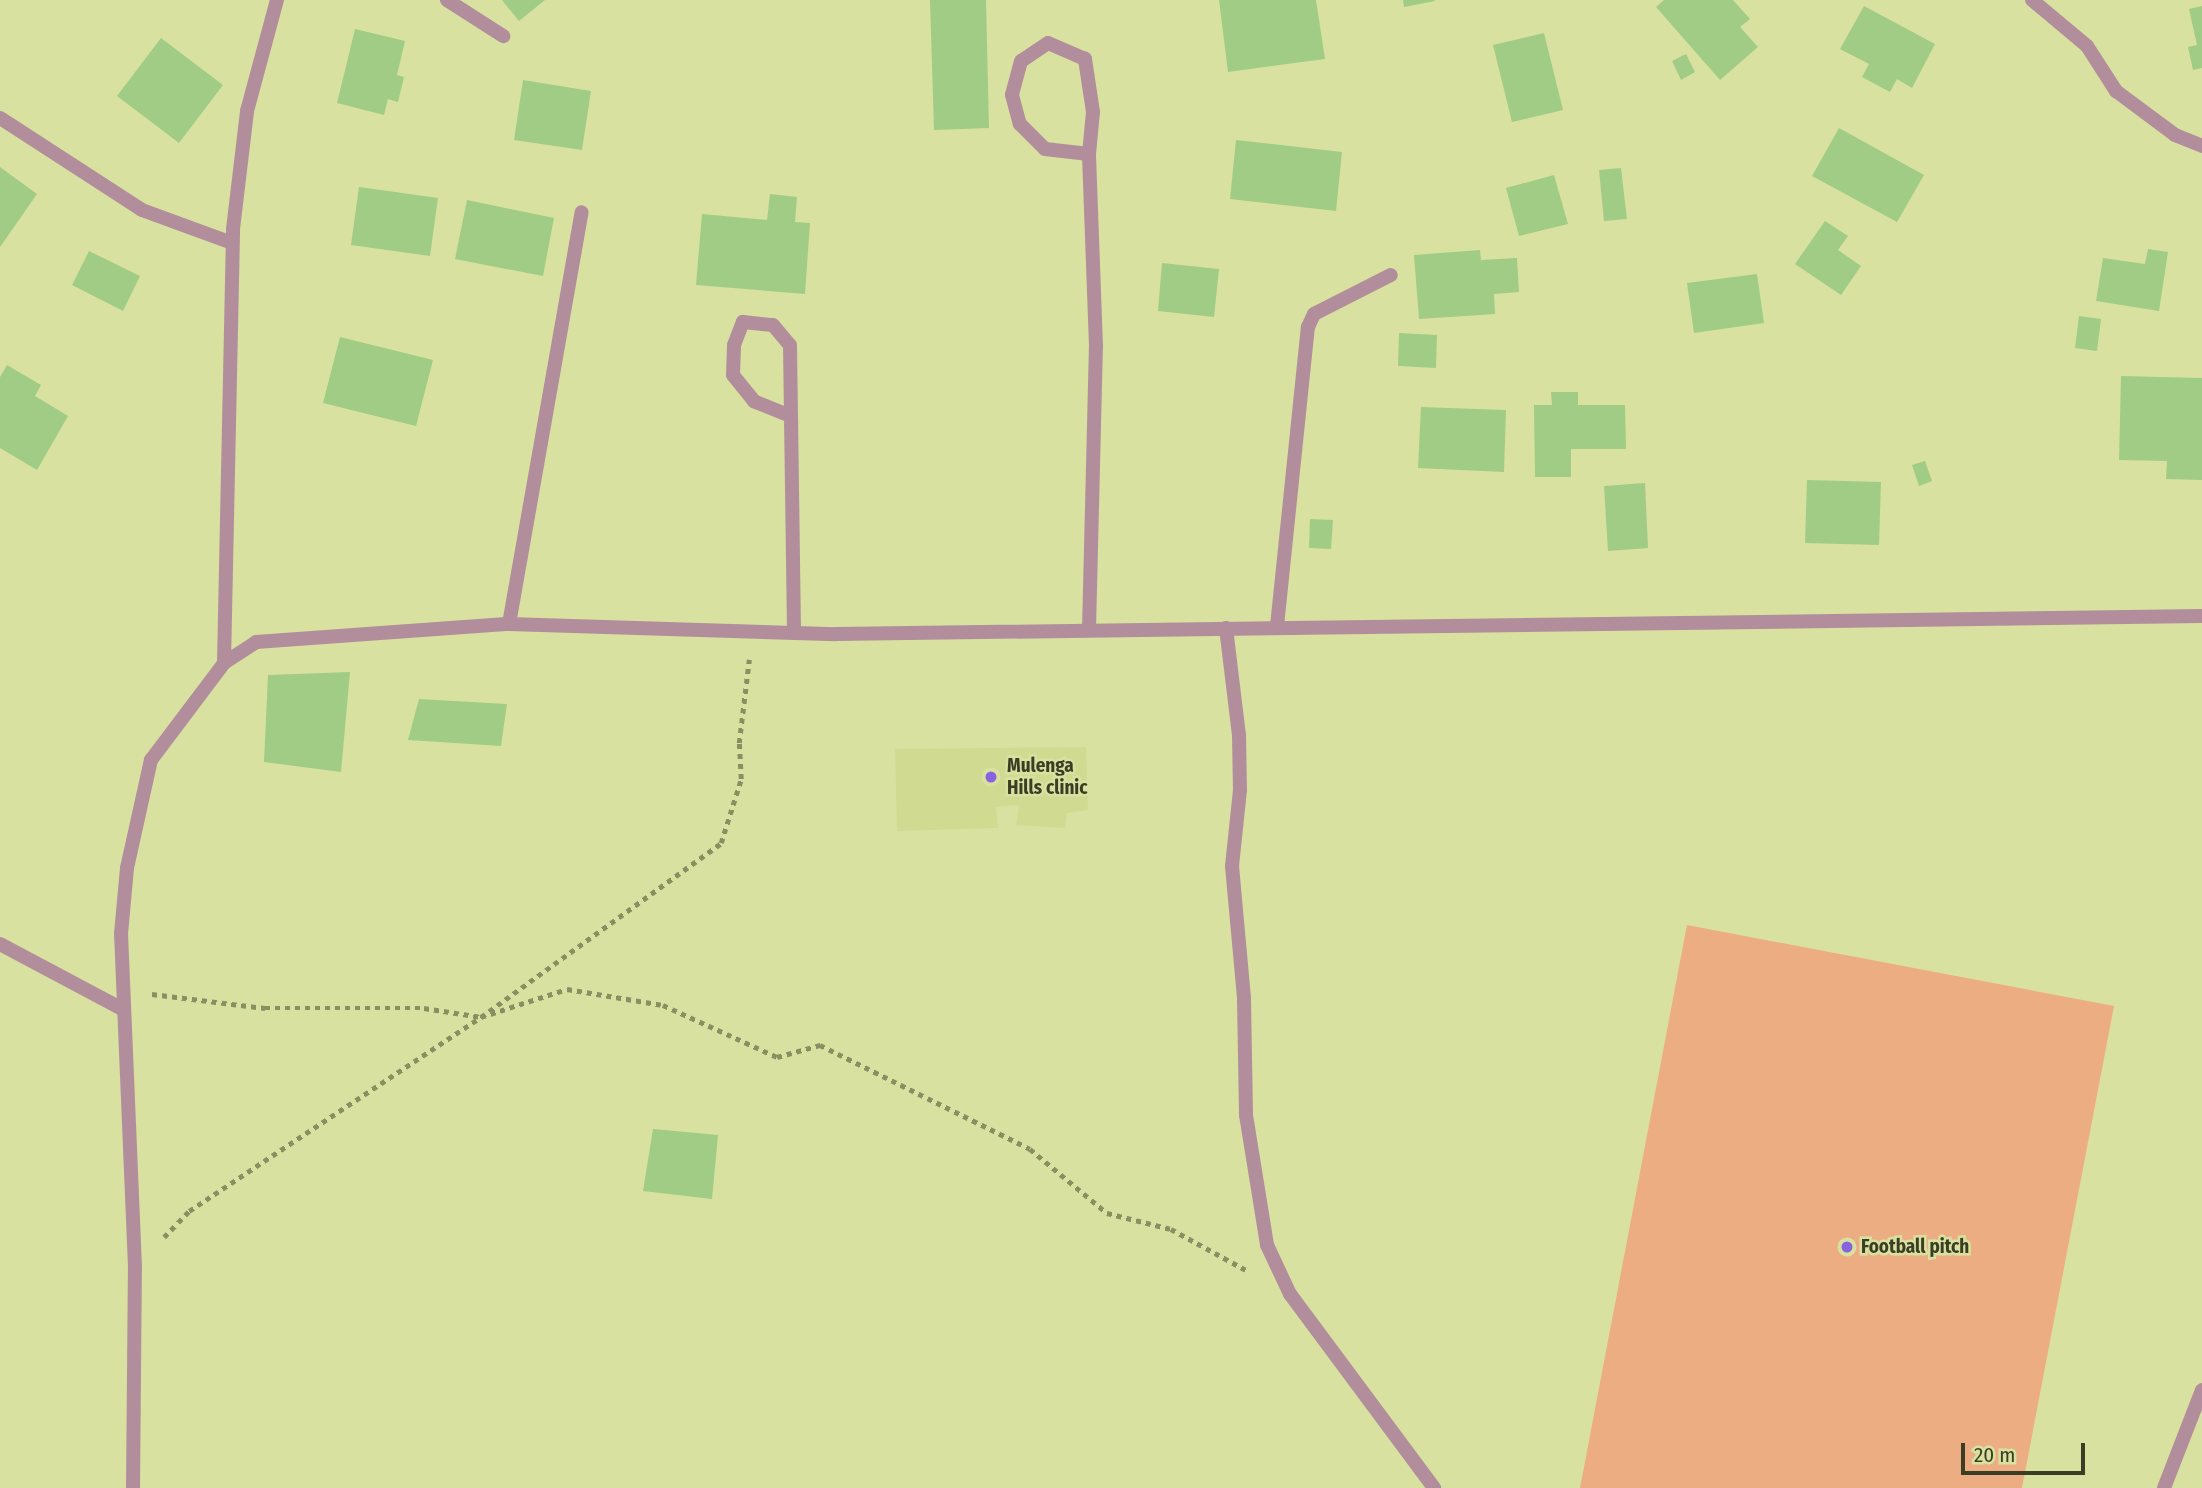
<!DOCTYPE html>
<html>
<head>
<meta charset="utf-8">
<style>
  body { margin:0 }
  #map { position:relative; width:2202px; height:1488px; overflow:hidden; background:#d9e1a0; font-family:"Fira Sans Condensed",sans-serif }
  div>[style] { position:absolute }
  [style*='--x'] { left:calc(var(--x)*1px); top:calc(var(--y)*1px); width:calc(var(--w)*1px); rotate:calc(var(--a)*1deg) }
  .built>* { inset:0; background:#d1da91 }
  .green>* { inset:0; background:#edad83 }
  .building>* { inset:0; background:#a0cc86 }
  .path>* { height:4.5px; margin-top:-2.25px; transform-origin:0; background:repeating-linear-gradient(90deg,#898f61 0 5px,transparent 0 10px) }
  .minor>* { height:14px; margin:-7px; padding:0 7px; transform-origin:7px; border-radius:7px; background:#b28e9c }
  .dots>* { width:19px; height:19px; translate:-50% -50%; box-sizing:border-box; border:4px solid #d9e1a0; border-radius:50% }
  span { translate:-50% -50%; white-space:nowrap; text-align:center; line-height:1.15; -webkit-text-stroke:5px #d9e1a0; paint-order:stroke }
  .poi-label { font-size:19px; color:#3b3e24; font-weight:700 }
  .left { translate:0 -50%; text-align:left }
  .scale { position:absolute; left:1961px; top:1443px; width:124px; height:32px; box-sizing:border-box; border:4px solid #3b3e24; border-top:0; padding-left:9px; font-size:21px; line-height:24px; white-space:nowrap; color:#3b3e24; -webkit-text-stroke:5px #d9e1a0; paint-order:stroke }
</style>
</head>
<body>
<div id="map">
  <div class="built">
    <i style="clip-path:polygon(1086px 747px,1088px 810px,1067px 813px,1065px 828px,1016px 825px,1019px 805px,996px 807px,998px 828px,897px 831px,895px 749px)"></i>
  </div>
  <div class="green">
    <i style="clip-path:polygon(1687px 925px,2114px 1006px,2022px 1488px,1580px 1488px)"></i>
  </div>
  <div class="building">
    <i style="clip-path:polygon(502px 0,545px 0,519px 21px)"></i>
    <i style="clip-path:polygon(930px 0,986px 0,989px 128px,934px 130px)"></i>
    <i style="clip-path:polygon(1219px 0,1316px 0,1325px 59px,1228px 72px)"></i>
    <i style="clip-path:polygon(1403px 0,1434px 0,1435px 1px,1404px 7px)"></i>
    <i style="clip-path:polygon(1664px 0,1733px 0,1750px 19px,1740px 27px,1758px 47px,1720px 80px,1656px 7px)"></i>
    <i style="clip-path:polygon(1864px 6px,1935px 44px,1912px 88px,1897px 79px,1890px 92px,1862px 77px,1869px 64px,1840px 49px)"></i>
    <i style="clip-path:polygon(2202px 6px,2202px 68px,2193px 70px,2188px 47px,2197px 45px,2189px 9px)"></i>
    <i style="clip-path:polygon(355px 29px,405px 41px,397px 75px,404px 77px,398px 102px,388px 99px,384px 115px,337px 103px)"></i>
    <i style="clip-path:polygon(1544px 33px,1563px 110px,1512px 122px,1493px 45px)"></i>
    <i style="clip-path:polygon(161px 38px,223px 85px,179px 143px,117px 96px)"></i>
    <i style="clip-path:polygon(1686px 54px,1695px 72px,1681px 80px,1672px 61px)"></i>
    <i style="clip-path:polygon(523px 80px,591px 91px,582px 150px,514px 140px)"></i>
    <i style="clip-path:polygon(1839px 128px,1924px 175px,1897px 222px,1812px 176px)"></i>
    <i style="clip-path:polygon(1236px 140px,1342px 152px,1336px 211px,1230px 199px)"></i>
    <i style="clip-path:polygon(0 167px,37px 194px,0 247px)"></i>
    <i style="clip-path:polygon(1621px 168px,1627px 219px,1604px 221px,1599px 170px)"></i>
    <i style="clip-path:polygon(1554px 175px,1568px 224px,1519px 236px,1506px 188px)"></i>
    <i style="clip-path:polygon(359px 187px,438px 198px,430px 256px,351px 245px)"></i>
    <i style="clip-path:polygon(770px 194px,797px 197px,795px 222px,810px 223px,805px 294px,696px 285px,702px 214px,767px 220px)"></i>
    <i style="clip-path:polygon(467px 200px,554px 218px,543px 276px,455px 259px)"></i>
    <i style="clip-path:polygon(1825px 221px,1848px 236px,1838px 250px,1861px 266px,1841px 295px,1795px 264px)"></i>
    <i style="clip-path:polygon(2148px 249px,2168px 252px,2159px 311px,2096px 301px,2103px 258px,2145px 264px)"></i>
    <i style="clip-path:polygon(1480px 250px,1481px 260px,1517px 258px,1519px 292px,1494px 294px,1495px 314px,1419px 319px,1414px 255px)"></i>
    <i style="clip-path:polygon(89px 251px,140px 276px,123px 311px,72px 285px)"></i>
    <i style="clip-path:polygon(1162px 263px,1219px 269px,1214px 317px,1158px 311px)"></i>
    <i style="clip-path:polygon(1757px 274px,1764px 323px,1694px 333px,1687px 283px)"></i>
    <i style="clip-path:polygon(2079px 316px,2101px 319px,2097px 351px,2075px 348px)"></i>
    <i style="clip-path:polygon(1399px 333px,1437px 335px,1436px 368px,1398px 366px)"></i>
    <i style="clip-path:polygon(340px 337px,433px 360px,416px 426px,323px 403px)"></i>
    <i style="clip-path:polygon(7px 365px,41px 385px,35px 396px,68px 416px,37px 470px,0 448px,0 377px)"></i>
    <i style="clip-path:polygon(2121px 376px,2202px 378px,2202px 480px,2166px 479px,2167px 461px,2119px 460px)"></i>
    <i style="clip-path:polygon(1551px 392px,1578px 392px,1578px 405px,1625px 405px,1626px 449px,1571px 449px,1571px 477px,1535px 477px,1534px 405px,1552px 405px)"></i>
    <i style="clip-path:polygon(1421px 407px,1506px 410px,1504px 472px,1418px 468px)"></i>
    <i style="clip-path:polygon(1925px 461px,1932px 481px,1919px 486px,1912px 465px)"></i>
    <i style="clip-path:polygon(1807px 480px,1881px 482px,1879px 545px,1805px 543px)"></i>
    <i style="clip-path:polygon(1645px 483px,1648px 548px,1608px 551px,1604px 486px)"></i>
    <i style="clip-path:polygon(1310px 519px,1333px 520px,1331px 549px,1309px 548px)"></i>
    <i style="clip-path:polygon(350px 672px,341px 772px,264px 762px,268px 675px)"></i>
    <i style="clip-path:polygon(419px 699px,507px 704px,501px 746px,408px 740px)"></i>
    <i style="clip-path:polygon(653px 1129px,718px 1135px,712px 1199px,643px 1191px)"></i>
  </div>
  <div class="path">
    <i style="--x:152;--y:994;--w:114;--a:7.1"></i>
    <i style="--x:265;--y:1008;--w:159;--a:0"></i>
    <i style="--x:424;--y:1008;--w:58;--a:9"></i>
    <i style="--x:481;--y:1017;--w:90;--a:-18"></i>
    <i style="--x:567;--y:989;--w:97;--a:9.5"></i>
    <i style="--x:663;--y:1005;--w:125;--a:24.5"></i>
    <i style="--x:777;--y:1057;--w:45;--a:-15.6"></i>
    <i style="--x:820;--y:1045;--w:234;--a:26.3"></i>
    <i style="--x:1030;--y:1149;--w:100;--a:39.7"></i>
    <i style="--x:1107;--y:1213;--w:66;--a:14"></i>
    <i style="--x:1171;--y:1229;--w:85;--a:28.7"></i>
    <i style="--x:164;--y:1237;--w:36;--a:-46"></i>
    <i style="--x:189;--y:1211;--w:351;--a:-33.6"></i>
    <i style="--x:481;--y:1017;--w:296;--a:-35.9"></i>
    <i style="--x:721;--y:843;--w:67;--a:-72.6"></i>
    <i style="--x:741;--y:779;--w:36;--a:-93"></i>
    <i style="--x:739;--y:743;--w:84;--a:-83.1"></i>
  </div>
  <div class="minor">
    <i style="--x:447;--y:0;--w:67;--a:32.7"></i>
    <i style="--x:2032;--y:0;--w:72;--a:39.9"></i>
    <i style="--x:2087;--y:46;--w:54;--a:57.2"></i>
    <i style="--x:2116;--y:91;--w:74;--a:36.7"></i>
    <i style="--x:2175;--y:135;--w:29;--a:22"></i>
    <i style="--x:0;--y:118;--w:169;--a:32.9"></i>
    <i style="--x:142;--y:210;--w:96;--a:20.1"></i>
    <i style="--x:788;--y:415;--w:37;--a:-158"></i>
    <i style="--x:754;--y:401;--w:33;--a:-129"></i>
    <i style="--x:733;--y:375;--w:30;--a:-88"></i>
    <i style="--x:734;--y:345;--w:25;--a:-69"></i>
    <i style="--x:743;--y:322;--w:30;--a:6"></i>
    <i style="--x:773;--y:325;--w:26;--a:50"></i>
    <i style="--x:790;--y:345;--w:287;--a:89.2"></i>
    <i style="--x:509;--y:624;--w:418;--a:-80"></i>
    <i style="--x:1277;--y:626;--w:301;--a:-84.1"></i>
    <i style="--x:1308;--y:327;--w:14;--a:-65"></i>
    <i style="--x:1314;--y:314;--w:86;--a:-26.9"></i>
    <i style="--x:1226;--y:628;--w:108;--a:83.1"></i>
    <i style="--x:1239;--y:735;--w:55;--a:89"></i>
    <i style="--x:1240;--y:790;--w:76;--a:96"></i>
    <i style="--x:1232;--y:866;--w:134;--a:84.8"></i>
    <i style="--x:1244;--y:999;--w:116;--a:89"></i>
    <i style="--x:1246;--y:1115;--w:132;--a:80.8"></i>
    <i style="--x:1267;--y:1245;--w:54;--a:64.9"></i>
    <i style="--x:1290;--y:1294;--w:242;--a:53.4"></i>
    <i style="--x:1089;--y:630;--w:284;--a:-88.6"></i>
    <i style="--x:1096;--y:346;--w:192;--a:-92.1"></i>
    <i style="--x:1089;--y:154;--w:42;--a:-84.6"></i>
    <i style="--x:1093;--y:112;--w:54;--a:-98.6"></i>
    <i style="--x:1085;--y:59;--w:40;--a:-156.6"></i>
    <i style="--x:1048;--y:43;--w:32;--a:146"></i>
    <i style="--x:1021;--y:61;--w:35;--a:105"></i>
    <i style="--x:1012;--y:95;--w:30;--a:75"></i>
    <i style="--x:1020;--y:124;--w:35;--a:45"></i>
    <i style="--x:1045;--y:149;--w:44;--a:6.5"></i>
    <i style="--x:224;--y:663;--w:434;--a:-88.8"></i>
    <i style="--x:233;--y:229;--w:119;--a:-83.2"></i>
    <i style="--x:247;--y:111;--w:115;--a:-74.9"></i>
    <i style="--x:0;--y:944;--w:140;--a:28"></i>
    <i style="--x:133;--y:1488;--w:221;--a:-89.5"></i>
    <i style="--x:135;--y:1267;--w:333;--a:-92.4"></i>
    <i style="--x:121;--y:934;--w:66;--a:-84.8"></i>
    <i style="--x:127;--y:868;--w:111;--a:-77.5"></i>
    <i style="--x:151;--y:760;--w:121;--a:-53"></i>
    <i style="--x:224;--y:663;--w:38;--a:-33"></i>
    <i style="--x:256;--y:642;--w:254;--a:-4.1"></i>
    <i style="--x:509;--y:624;--w:327;--a:1.8"></i>
    <i style="--x:836;--y:634;--w:1366;--a:-0.75"></i>
    <i style="--x:2164;--y:1488;--w:105;--a:-68.8"></i>
  </div>
  <div class="dots">
    <i style="left:991px;top:777px;background:#8863de"></i>
    <i style="left:1847px;top:1247px;background:#8863de"></i>
  </div>
  <div class="poi-label">
    <span class="left" style="left:1007px;top:777px">Mulenga<br>Hills clinic</span>
    <span class="left" style="left:1861px;top:1247px">Football pitch</span>
  </div>
  <div class="scale">20 m</div>
</div>
</body>
</html>
